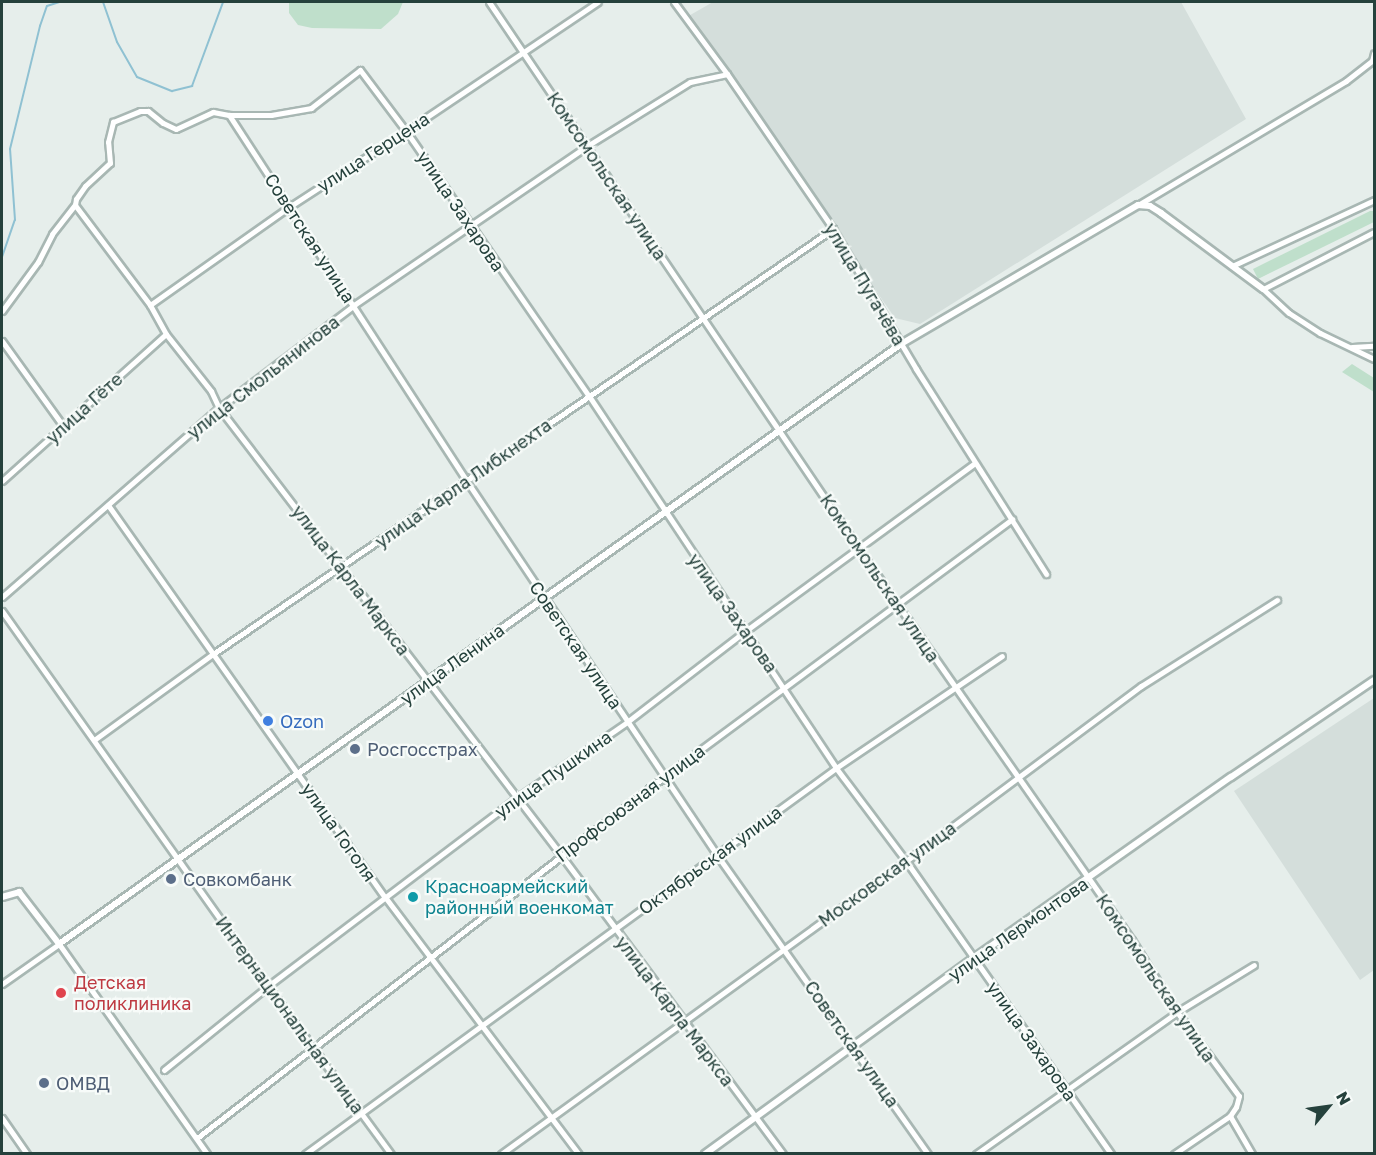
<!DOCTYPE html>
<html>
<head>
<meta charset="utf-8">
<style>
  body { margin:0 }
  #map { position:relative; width:1376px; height:1155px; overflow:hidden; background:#e6eeeb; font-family:"Golos Text",sans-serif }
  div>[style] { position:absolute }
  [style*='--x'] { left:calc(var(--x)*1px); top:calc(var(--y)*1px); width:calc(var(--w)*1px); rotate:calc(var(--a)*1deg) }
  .built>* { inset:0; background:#d4dedb }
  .green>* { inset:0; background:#bfdfcb }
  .stream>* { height:2px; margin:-1px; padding:0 1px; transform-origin:1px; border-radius:1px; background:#8fc1d2 }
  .roads { filter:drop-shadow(2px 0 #a8b7b3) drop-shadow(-2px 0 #a8b7b3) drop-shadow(0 2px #a8b7b3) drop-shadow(0 -2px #a8b7b3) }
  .minor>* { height:5px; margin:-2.5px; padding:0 2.5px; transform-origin:2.5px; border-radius:2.5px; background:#fff }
  .tertiary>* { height:6px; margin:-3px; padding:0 3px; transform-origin:3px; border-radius:3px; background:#fff }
  .dots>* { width:16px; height:16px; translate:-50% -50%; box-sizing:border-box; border:3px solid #f7fbf9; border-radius:50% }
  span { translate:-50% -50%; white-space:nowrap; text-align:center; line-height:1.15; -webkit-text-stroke:4.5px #f7fbf9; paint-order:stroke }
  .street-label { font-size:18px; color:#25413c }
  .shop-label { font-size:18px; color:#366cbe }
  .left { translate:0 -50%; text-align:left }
  .service-label { font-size:18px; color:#4e5e75 }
  .culture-label { font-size:18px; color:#0d838f }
  .health-label { font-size:18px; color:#be3a42 }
  .frame { position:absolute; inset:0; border:3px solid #25413c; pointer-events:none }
  .north { position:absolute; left:1298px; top:1077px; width:60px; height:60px; -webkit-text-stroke:4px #f7fbf9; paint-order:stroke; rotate:61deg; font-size:16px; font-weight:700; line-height:24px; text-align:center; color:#25413c }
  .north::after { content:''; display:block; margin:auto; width:21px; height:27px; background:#25413c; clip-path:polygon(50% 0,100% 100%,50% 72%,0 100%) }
</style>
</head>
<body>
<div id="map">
  <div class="built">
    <i style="clip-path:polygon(713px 2px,1181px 2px,1246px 119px,920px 324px,895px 318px,685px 18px)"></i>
    <i style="clip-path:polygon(1374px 698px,1374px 970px,1360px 980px,1234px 791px)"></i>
  </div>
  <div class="green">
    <i style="clip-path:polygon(289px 2px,403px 2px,398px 14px,381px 29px,312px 28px,298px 25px,289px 13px)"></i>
    <i style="clip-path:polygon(1370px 211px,1374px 211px,1374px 222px,1258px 279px,1253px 269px)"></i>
    <i style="clip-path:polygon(1352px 364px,1374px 378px,1374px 392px,1342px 372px)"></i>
  </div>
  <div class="stream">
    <i style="--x:103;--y:2;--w:42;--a:70.7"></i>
    <i style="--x:117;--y:42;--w:40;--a:60.3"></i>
    <i style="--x:137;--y:77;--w:38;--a:22"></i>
    <i style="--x:172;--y:91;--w:21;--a:-14"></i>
    <i style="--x:192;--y:86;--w:90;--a:-69.7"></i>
    <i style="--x:2;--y:257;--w:39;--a:-71"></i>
    <i style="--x:15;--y:220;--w:71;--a:-94"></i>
    <i style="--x:10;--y:149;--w:127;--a:-76.3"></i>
    <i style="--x:40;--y:26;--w:21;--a:-71"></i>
    <i style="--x:47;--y:6;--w:13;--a:-18"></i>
  </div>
  <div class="roads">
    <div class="minor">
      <i style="--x:489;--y:2;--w:660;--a:55.92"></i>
      <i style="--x:859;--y:549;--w:477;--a:55.1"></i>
      <i style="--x:1132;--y:940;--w:85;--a:58"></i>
      <i style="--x:1177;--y:1012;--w:104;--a:53.6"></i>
      <i style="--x:1239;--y:1096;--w:11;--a:105"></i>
      <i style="--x:1236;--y:1107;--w:11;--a:124"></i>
      <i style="--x:1230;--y:1116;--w:44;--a:59.9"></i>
      <i style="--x:674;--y:2;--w:89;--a:53.6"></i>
      <i style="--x:727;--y:74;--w:188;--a:55.6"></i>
      <i style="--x:833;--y:229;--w:163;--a:59.3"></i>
      <i style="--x:916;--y:369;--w:243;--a:57.6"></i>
      <i style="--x:229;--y:115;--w:42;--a:0"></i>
      <i style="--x:271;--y:115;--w:41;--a:-9.9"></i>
      <i style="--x:311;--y:108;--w:62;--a:-37.8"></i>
      <i style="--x:360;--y:70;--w:76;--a:53"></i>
      <i style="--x:406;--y:131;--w:322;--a:55.4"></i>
      <i style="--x:589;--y:396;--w:447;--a:56.4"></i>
      <i style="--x:836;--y:768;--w:116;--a:53"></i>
      <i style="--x:906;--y:861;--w:358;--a:55"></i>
      <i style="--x:75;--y:205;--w:125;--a:53.1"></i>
      <i style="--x:150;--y:305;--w:33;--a:61"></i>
      <i style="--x:166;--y:334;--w:73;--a:51.7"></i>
      <i style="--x:211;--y:391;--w:19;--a:65"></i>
      <i style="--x:219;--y:408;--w:563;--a:52.58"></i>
      <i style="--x:561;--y:855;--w:372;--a:53.4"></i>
      <i style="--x:1138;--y:205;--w:242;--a:-30.8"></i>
      <i style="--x:1346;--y:81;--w:33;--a:-38"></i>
      <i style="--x:1372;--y:61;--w:8;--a:-76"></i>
      <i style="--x:1374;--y:232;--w:125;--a:152.8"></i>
      <i style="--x:1263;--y:289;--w:35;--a:43"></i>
      <i style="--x:1289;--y:313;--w:37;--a:33"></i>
      <i style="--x:1320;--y:333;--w:60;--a:25.7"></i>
      <i style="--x:1232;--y:266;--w:157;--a:-24.9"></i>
      <i style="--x:150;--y:305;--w:170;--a:-35.2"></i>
      <i style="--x:289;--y:207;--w:140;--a:-33"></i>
      <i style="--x:406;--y:131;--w:231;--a:-33.9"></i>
      <i style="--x:2;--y:311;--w:61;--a:-53.7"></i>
      <i style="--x:38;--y:262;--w:31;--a:-63"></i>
      <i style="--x:52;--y:234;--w:37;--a:-52"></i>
      <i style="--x:75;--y:205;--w:6;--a:-81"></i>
      <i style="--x:76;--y:199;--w:16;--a:-55"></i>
      <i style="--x:85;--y:186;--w:34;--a:-43"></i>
      <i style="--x:110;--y:163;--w:21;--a:-95"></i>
      <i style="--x:108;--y:142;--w:21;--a:-76"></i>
      <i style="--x:113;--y:122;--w:29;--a:-22"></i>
      <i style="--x:140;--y:111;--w:8;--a:0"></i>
      <i style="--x:148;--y:111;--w:19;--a:39"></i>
      <i style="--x:163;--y:123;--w:14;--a:25"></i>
      <i style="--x:176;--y:129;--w:41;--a:-24.7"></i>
      <i style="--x:213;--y:112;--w:16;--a:11"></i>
      <i style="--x:229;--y:115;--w:435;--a:57"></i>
      <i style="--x:466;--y:480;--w:451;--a:56.2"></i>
      <i style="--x:717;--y:855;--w:366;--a:54.8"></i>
      <i style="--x:2;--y:341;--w:105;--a:54.3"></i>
      <i style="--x:1352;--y:347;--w:22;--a:-3"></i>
      <i style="--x:2;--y:481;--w:220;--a:-41.9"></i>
      <i style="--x:108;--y:505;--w:480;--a:54.8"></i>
      <i style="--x:385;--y:897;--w:322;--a:53"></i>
      <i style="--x:2;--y:597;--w:288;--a:-41.1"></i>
      <i style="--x:219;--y:408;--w:170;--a:-37.3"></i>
      <i style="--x:354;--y:305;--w:282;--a:-34.3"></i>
      <i style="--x:587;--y:146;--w:121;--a:-31.9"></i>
      <i style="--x:690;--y:82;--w:38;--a:-12"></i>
      <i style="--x:2;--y:611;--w:460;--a:54.7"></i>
      <i style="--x:268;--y:986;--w:208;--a:53.8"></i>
      <i style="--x:94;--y:740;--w:147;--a:-35.9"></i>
      <i style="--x:213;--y:654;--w:752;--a:-34.43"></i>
      <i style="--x:2;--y:984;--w:70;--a:-35.1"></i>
      <i style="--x:59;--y:944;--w:257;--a:54.8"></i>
      <i style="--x:164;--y:1070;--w:134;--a:-38.9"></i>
      <i style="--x:268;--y:986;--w:312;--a:-37.1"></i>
      <i style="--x:517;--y:798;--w:134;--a:-34.6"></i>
      <i style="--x:627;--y:722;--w:148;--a:-37.6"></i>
      <i style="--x:744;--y:632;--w:286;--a:-36.2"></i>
      <i style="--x:2;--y:1118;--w:44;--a:55.2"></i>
      <i style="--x:197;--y:1138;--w:592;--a:-37.72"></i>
      <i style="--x:665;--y:776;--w:432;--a:-36.5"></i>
      <i style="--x:305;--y:1154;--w:656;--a:-36.01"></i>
      <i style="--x:836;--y:768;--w:200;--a:-34"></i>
      <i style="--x:501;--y:1154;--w:500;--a:-35.9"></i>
      <i style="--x:906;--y:861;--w:293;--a:-36.7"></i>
      <i style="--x:1141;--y:686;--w:161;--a:-32.3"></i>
      <i style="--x:976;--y:1154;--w:246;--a:-35.2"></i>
      <i style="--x:1177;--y:1012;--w:90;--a:-31.4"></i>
      <i style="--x:1174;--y:1154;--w:68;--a:-34.2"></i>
    </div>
    <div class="tertiary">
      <i style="--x:2;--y:897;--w:18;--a:-16"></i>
      <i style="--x:19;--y:892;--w:66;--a:52.4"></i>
      <i style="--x:59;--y:944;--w:1034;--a:-35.47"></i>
      <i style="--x:901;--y:344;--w:275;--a:-30.4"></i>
      <i style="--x:1138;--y:205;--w:12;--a:5"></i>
      <i style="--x:1150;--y:206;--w:13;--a:32"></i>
      <i style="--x:1161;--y:213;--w:127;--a:36.7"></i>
      <i style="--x:705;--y:1154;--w:333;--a:-36.1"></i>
      <i style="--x:974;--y:958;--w:314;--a:-35.2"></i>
      <i style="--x:1231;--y:777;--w:173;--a:-34.1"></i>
    </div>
  </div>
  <div class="dots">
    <i style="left:268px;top:721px;background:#3f7fe0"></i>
    <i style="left:355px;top:749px;background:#5c6f8a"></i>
    <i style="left:171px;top:879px;background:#5c6f8a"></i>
    <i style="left:413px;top:897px;background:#0f9aa8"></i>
    <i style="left:61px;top:993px;background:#e0444e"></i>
    <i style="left:44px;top:1083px;background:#5c6f8a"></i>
  </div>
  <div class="street-label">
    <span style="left:373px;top:152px;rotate:-33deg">улица Герцена</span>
    <span style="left:607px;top:176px;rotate:56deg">Комсомольская улица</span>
    <span style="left:461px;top:211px;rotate:56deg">улица Захарова</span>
    <span style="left:310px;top:238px;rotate:57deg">Советская улица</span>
    <span style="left:865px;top:284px;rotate:59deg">улица Пугачёва</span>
    <span style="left:263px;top:377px;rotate:-38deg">улица Смольянинова</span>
    <span style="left:84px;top:408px;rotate:-42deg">улица Гёте</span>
    <span style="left:463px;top:483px;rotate:-35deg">улица Карла Либкнехта</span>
    <span style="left:880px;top:578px;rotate:56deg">Комсомольская улица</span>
    <span style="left:351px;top:580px;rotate:53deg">улица Карла Маркса</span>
    <span style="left:733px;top:613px;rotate:55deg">улица Захарова</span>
    <span style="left:576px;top:645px;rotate:56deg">Советская улица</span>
    <span style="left:452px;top:664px;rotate:-36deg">улица Ленина</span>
    <span style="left:553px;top:774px;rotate:-35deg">улица Пушкина</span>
    <span style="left:630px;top:803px;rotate:-37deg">Профсоюзная улица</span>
    <span style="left:339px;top:832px;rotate:55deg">улица Гоголя</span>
    <span style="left:710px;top:860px;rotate:-36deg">Октябрьская улица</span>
    <span style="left:887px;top:874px;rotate:-36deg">Московская улица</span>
    <span style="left:1018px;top:929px;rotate:-35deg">улица Лермонтова</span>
    <span style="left:1156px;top:978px;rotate:56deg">Комсомольская улица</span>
    <span style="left:675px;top:1011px;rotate:53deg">улица Карла Маркса</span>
    <span style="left:290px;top:1015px;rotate:54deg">Интернациональная улица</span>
    <span style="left:1032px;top:1041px;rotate:55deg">улица Захарова</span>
    <span style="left:852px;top:1044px;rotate:55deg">Советская улица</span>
  </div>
  <div class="shop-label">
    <span class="left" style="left:280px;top:721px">Ozon</span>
  </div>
  <div class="service-label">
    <span class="left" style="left:367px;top:749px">Росгосстрах</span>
    <span class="left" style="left:183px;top:879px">Совкомбанк</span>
    <span class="left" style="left:56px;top:1083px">ОМВД</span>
  </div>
  <div class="culture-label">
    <span class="left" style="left:425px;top:897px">Красноармейский<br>районный военкомат</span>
  </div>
  <div class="health-label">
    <span class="left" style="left:74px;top:993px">Детская<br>поликлиника</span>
  </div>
  <div class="frame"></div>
  <div class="north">N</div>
</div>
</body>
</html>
